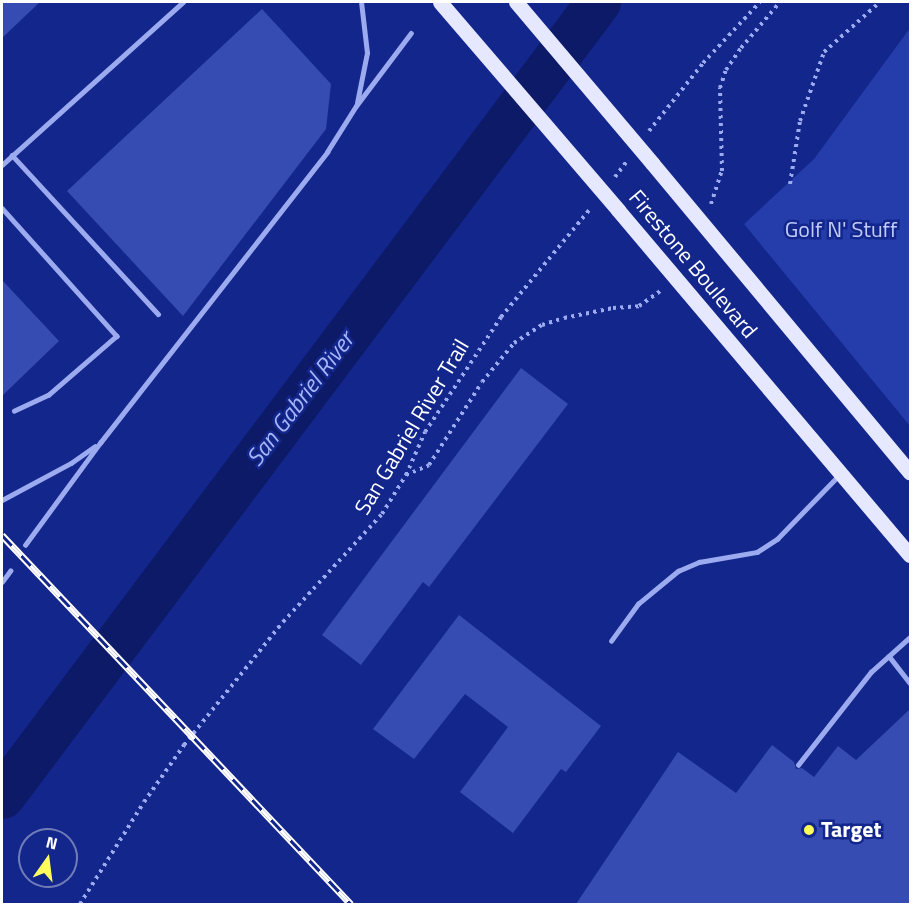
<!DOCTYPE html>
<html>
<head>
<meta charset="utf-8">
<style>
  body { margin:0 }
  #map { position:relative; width:912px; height:906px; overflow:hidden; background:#13268b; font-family:"Titillium Web",sans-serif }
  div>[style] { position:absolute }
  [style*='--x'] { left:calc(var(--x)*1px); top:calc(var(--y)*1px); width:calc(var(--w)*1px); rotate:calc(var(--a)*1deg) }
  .green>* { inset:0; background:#253cab }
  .river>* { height:45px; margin:-22.5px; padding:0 22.5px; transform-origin:22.5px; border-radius:22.5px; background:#0c1a68 }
  .building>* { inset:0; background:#374cb3 }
  .path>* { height:4px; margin-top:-2px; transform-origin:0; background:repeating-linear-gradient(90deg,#9caaf0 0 3px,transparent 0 7.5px) }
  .service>* { height:4.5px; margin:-2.25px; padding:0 2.25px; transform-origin:2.25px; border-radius:2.25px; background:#9caaf0 }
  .primary>* { height:15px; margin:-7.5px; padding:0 7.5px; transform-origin:7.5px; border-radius:7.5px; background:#e5e8ff }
  .rail>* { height:7px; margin-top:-3.5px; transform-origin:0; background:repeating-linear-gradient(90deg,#13268b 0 14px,#fff 0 28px); box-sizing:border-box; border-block:2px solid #fff }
  .primary-bridge>* { height:15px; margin:-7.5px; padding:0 7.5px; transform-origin:7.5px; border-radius:7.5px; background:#e5e8ff }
  .dots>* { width:16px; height:16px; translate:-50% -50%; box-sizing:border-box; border:3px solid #13268b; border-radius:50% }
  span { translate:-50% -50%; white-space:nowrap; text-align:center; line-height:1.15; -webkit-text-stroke:5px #13268b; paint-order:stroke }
  .park-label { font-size:22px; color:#c2ccfc }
  .street-label { font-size:22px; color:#fff }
  .poi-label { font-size:22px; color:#fff; font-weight:700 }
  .left { translate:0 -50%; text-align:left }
  .water-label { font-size:24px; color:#a7b6f8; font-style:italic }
  .frame { position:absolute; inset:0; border:3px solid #fff; pointer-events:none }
  .north { position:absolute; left:18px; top:828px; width:60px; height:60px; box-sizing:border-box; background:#13268b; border:2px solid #717db9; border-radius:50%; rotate:14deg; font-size:16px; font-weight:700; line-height:24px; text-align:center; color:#fff }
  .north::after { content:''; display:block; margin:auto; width:21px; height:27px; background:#fffd5b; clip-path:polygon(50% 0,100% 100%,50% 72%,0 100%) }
</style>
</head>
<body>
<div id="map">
  <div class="green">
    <i style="clip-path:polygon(910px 28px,910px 426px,744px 224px,814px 159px)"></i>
  </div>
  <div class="river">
    <i style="--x:2;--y:796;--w:993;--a:-53.11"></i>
  </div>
  <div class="building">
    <i style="clip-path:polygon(2px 2px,40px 2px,2px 38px)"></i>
    <i style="clip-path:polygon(262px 9px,331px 84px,326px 129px,183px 316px,67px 191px)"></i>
    <i style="clip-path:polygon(2px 280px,59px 341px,2px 396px)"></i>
    <i style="clip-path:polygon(521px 368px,568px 404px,429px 587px,423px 582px,361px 665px,322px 635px)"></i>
    <i style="clip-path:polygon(459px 615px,601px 726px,566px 772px,561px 769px,513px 833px,460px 792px,508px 727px,465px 694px,414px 759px,373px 729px)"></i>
    <i style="clip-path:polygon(910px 709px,910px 904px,576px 904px,678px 752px,736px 793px,772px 745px,794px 762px,796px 769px,802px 768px,814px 777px,838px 746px,856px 760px)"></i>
  </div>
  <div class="path">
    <i style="--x:649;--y:131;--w:87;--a:-51.5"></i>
    <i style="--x:703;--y:63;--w:83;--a:-46.9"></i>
    <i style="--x:615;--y:177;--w:20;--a:-53"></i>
    <i style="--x:790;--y:184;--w:64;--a:-81"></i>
    <i style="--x:800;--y:121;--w:73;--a:-70.8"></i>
    <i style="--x:824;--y:52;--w:75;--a:-41.8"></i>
    <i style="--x:711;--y:204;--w:35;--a:-72"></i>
    <i style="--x:722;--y:171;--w:83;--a:-91.4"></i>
    <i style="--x:720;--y:88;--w:19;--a:-72"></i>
    <i style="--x:726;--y:70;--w:27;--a:-56"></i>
    <i style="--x:741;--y:48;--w:60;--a:-49.7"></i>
    <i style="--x:406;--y:475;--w:25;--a:-23"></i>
    <i style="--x:429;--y:465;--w:98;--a:-57.4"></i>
    <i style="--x:482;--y:382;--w:50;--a:-50.6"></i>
    <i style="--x:514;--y:343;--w:33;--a:-33"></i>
    <i style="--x:542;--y:325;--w:23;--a:-18"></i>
    <i style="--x:564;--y:318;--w:50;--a:-11.5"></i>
    <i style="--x:613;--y:308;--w:26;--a:-4"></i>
    <i style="--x:639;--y:306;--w:28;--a:-35"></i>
    <i style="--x:80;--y:904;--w:120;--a:-57.9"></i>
    <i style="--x:144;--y:802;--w:70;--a:-54.9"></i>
    <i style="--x:184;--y:745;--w:158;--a:-51.2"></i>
    <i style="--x:283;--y:622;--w:147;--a:-47.5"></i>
    <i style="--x:382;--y:514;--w:46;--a:-58.4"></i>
    <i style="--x:406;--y:475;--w:47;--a:-66.2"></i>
    <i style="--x:425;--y:432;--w:138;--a:-56.5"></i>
    <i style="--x:501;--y:317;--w:140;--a:-50.5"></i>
  </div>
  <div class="service">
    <i style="--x:357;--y:103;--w:51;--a:-78.7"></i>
    <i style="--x:367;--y:53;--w:51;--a:-96.7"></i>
    <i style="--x:12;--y:155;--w:216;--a:47.4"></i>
    <i style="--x:2;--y:165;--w:244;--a:-42"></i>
    <i style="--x:2;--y:208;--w:172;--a:48.1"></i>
    <i style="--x:117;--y:336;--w:90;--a:139.1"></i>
    <i style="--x:49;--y:395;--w:38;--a:155"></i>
    <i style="--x:2;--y:500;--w:78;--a:-28.2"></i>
    <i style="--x:71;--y:463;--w:29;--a:-35"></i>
    <i style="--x:25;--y:545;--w:127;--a:-53.7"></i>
    <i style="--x:100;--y:443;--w:369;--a:-52"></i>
    <i style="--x:327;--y:152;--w:54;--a:-57.8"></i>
    <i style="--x:356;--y:106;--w:91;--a:-53"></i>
    <i style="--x:2;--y:582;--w:14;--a:-54"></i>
    <i style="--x:611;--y:641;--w:46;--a:-53.9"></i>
    <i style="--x:638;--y:604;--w:52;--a:-39.5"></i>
    <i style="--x:678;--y:571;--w:23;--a:-23"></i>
    <i style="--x:699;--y:562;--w:59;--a:-9.8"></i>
    <i style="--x:757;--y:552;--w:24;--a:-33"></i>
    <i style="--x:777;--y:539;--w:89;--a:-45.9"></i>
    <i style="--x:889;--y:656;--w:34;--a:52"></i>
    <i style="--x:798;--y:765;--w:118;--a:-51.9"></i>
    <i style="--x:871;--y:672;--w:52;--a:-41.9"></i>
  </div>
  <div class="primary">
    <i style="--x:652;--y:163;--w:403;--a:50.2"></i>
    <i style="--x:618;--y:210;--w:452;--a:49.8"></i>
  </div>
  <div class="rail">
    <i style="--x:2;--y:535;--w:508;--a:46.6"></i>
  </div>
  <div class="primary-bridge">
    <i style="--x:440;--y:2;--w:274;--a:49.4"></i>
    <i style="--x:516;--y:2;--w:211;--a:49.8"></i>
  </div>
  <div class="dots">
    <i style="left:809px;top:830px;background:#fffd5b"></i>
  </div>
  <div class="park-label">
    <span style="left:841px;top:230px">Golf N' Stuff</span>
  </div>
  <div class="street-label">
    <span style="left:693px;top:264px;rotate:50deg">Firestone Boulevard</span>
    <span style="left:412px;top:427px;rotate:-59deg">San Gabriel River Trail</span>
  </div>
  <div class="poi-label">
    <span class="left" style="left:821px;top:830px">Target</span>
  </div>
  <div class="water-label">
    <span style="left:300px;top:399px;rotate:-53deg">San Gabriel River</span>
  </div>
  <div class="frame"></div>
  <div class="north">N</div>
</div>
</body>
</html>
